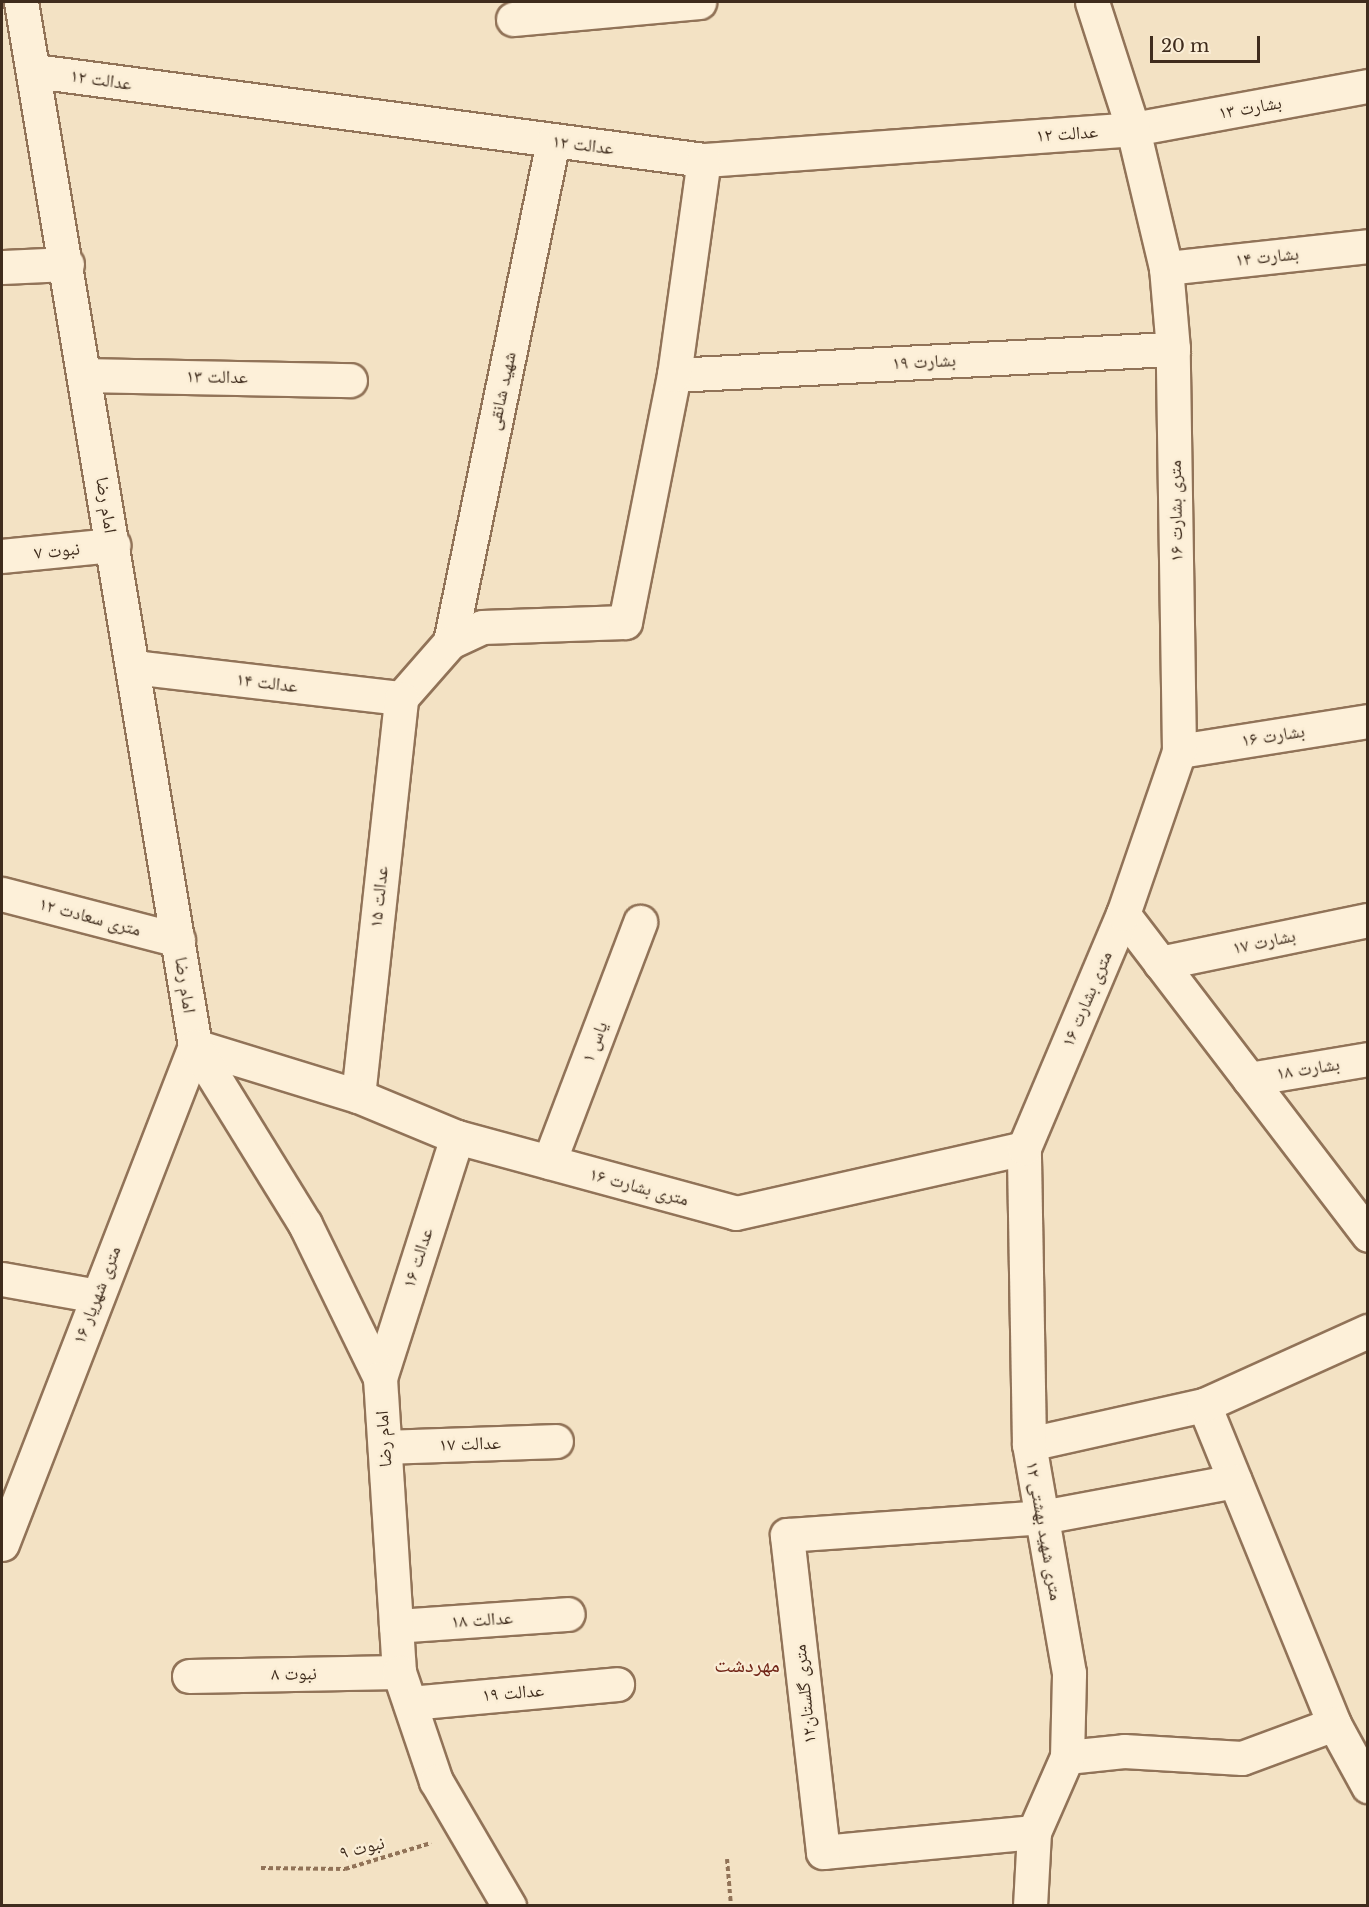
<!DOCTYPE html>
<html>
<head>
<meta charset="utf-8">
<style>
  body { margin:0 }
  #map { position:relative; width:1369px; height:1907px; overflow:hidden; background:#f3e2c4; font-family:"Libre Baskerville","Noto Naskh Arabic",serif }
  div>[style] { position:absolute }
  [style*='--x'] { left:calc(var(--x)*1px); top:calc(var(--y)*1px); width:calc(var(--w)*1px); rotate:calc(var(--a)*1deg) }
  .path>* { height:4px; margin-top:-2px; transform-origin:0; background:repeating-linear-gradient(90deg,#917358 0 4.5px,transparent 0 7.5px) }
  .roads { filter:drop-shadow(2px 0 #917358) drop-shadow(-2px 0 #917358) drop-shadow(0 2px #917358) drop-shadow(0 -2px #917358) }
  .minor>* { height:33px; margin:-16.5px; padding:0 16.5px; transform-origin:16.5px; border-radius:16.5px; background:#fdf0d9 }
  .tertiary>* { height:33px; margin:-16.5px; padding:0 16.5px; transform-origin:16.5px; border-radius:16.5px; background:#fdf0d9 }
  span { translate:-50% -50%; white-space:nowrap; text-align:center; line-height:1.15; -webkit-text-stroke:4.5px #faedd5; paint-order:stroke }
  .street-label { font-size:18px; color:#3f2c1d }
  .quarter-label { font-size:21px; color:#712517 }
  .frame { position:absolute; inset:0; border:3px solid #3f2c1d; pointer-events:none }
  .scale { position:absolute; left:1150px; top:36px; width:110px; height:27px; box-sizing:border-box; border:3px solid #3f2c1d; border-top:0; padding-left:8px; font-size:18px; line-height:21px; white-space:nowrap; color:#3f2c1d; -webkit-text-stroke:4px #faedd5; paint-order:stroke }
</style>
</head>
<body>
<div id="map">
  <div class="path">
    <i style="--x:727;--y:1859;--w:47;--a:85.1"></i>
    <i style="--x:261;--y:1868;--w:84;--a:0.7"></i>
    <i style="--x:345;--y:1869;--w:90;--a:-16.8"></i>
  </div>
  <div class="roads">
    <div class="minor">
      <i style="--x:513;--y:19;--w:187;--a:-5.2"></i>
      <i style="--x:35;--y:71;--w:675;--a:7.58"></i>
      <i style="--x:704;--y:160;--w:430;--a:-4.1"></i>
      <i style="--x:1133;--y:129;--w:239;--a:-10.4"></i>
      <i style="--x:2;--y:267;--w:65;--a:-2.6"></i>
      <i style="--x:1166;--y:268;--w:203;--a:-6.2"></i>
      <i style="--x:85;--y:375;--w:265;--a:1.1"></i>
      <i style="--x:674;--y:375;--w:500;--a:-3"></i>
      <i style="--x:2;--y:556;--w:112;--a:-5.7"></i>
      <i style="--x:450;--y:642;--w:511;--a:-78.38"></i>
      <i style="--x:133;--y:667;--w:270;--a:6.6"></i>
      <i style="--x:401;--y:698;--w:74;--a:-48.8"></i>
      <i style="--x:450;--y:642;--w:35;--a:-25"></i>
      <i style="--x:482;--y:627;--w:143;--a:-2"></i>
      <i style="--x:625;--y:622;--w:252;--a:-78.8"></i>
      <i style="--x:674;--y:375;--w:217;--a:-82.1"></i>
      <i style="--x:1179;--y:751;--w:191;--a:-9"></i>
      <i style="--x:2;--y:894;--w:182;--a:14.6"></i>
      <i style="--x:1123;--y:914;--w:404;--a:52.6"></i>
      <i style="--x:1160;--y:963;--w:212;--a:-11.7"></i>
      <i style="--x:1249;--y:1079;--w:121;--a:-9.5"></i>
      <i style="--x:358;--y:1096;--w:400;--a:-83.8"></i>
      <i style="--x:549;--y:1162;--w:257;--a:-69.2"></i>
      <i style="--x:2;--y:1279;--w:97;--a:10.1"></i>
      <i style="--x:380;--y:1378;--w:253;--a:-72.3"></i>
      <i style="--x:1204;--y:1405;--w:344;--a:67.8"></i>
      <i style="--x:1334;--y:1724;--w:71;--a:61.3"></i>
      <i style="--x:1029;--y:1444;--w:179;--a:-12.6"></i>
      <i style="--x:1204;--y:1405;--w:180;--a:-24.3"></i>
      <i style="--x:385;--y:1447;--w:171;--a:-2"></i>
      <i style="--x:2;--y:1544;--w:534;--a:-68.82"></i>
      <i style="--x:195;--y:1046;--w:170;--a:17.1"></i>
      <i style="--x:358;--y:1096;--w:107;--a:22.5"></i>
      <i style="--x:457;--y:1137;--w:289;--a:15.2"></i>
      <i style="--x:736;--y:1213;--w:295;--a:-12.7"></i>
      <i style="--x:396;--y:1626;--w:172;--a:-4"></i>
      <i style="--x:189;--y:1676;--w:210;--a:-1.1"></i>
      <i style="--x:410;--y:1703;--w:208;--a:-5.2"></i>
      <i style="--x:1067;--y:1757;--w:57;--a:-6"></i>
      <i style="--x:1124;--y:1751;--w:118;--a:3.4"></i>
      <i style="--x:1242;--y:1758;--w:98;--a:-20.3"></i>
      <i style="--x:1034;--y:1832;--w:212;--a:174.6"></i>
      <i style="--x:823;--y:1852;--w:319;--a:-96.5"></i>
      <i style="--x:787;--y:1535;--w:256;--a:-4"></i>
      <i style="--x:1042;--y:1517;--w:196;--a:-10.6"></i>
      <i style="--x:1030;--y:1906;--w:74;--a:-86.9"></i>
      <i style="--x:1034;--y:1832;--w:82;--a:-66.3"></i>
      <i style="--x:1067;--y:1757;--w:84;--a:-88.6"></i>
      <i style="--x:1069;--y:1673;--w:232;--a:-99.9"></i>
      <i style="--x:1029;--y:1444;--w:296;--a:-91"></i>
      <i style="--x:1024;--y:1148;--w:254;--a:-67.1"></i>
      <i style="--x:1123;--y:914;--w:172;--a:-71"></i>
      <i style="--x:1179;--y:751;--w:402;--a:-90.9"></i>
      <i style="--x:1173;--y:349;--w:81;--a:-94.9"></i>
      <i style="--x:1166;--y:268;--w:143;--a:-103.4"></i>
      <i style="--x:1133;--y:129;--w:133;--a:-107.9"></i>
    </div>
    <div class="tertiary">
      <i style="--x:21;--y:2;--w:1058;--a:80.54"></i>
      <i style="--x:195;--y:1046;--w:209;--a:58.3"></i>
      <i style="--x:305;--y:1224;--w:171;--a:64"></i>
      <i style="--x:380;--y:1378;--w:295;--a:86.3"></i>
      <i style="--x:399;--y:1672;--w:115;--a:71.3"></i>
      <i style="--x:436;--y:1781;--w:145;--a:59.7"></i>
    </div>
  </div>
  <div class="street-label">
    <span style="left:101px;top:80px;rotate:8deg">عدالت ۱۲</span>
    <span style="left:1250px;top:108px;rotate:-10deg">بشارت ۱۳</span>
    <span style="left:1067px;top:134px;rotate:-4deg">عدالت ۱۲</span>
    <span style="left:583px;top:145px;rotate:7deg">عدالت ۱۲</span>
    <span style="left:1267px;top:257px;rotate:-6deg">بشارت ۱۴</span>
    <span style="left:924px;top:362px;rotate:-3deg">بشارت ۱۹</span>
    <span style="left:217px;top:377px;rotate:1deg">عدالت ۱۳</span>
    <span style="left:502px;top:391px;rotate:-78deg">شهید شانقی</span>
    <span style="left:106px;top:505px;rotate:81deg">امام رضا</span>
    <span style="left:1176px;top:511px;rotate:-91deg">۱۶ متری بشارت</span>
    <span style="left:57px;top:551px;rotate:-6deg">نبوت ۷</span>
    <span style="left:267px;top:683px;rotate:7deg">عدالت ۱۴</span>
    <span style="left:1273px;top:736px;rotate:-9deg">بشارت ۱۶</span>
    <span style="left:379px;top:897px;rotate:-84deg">عدالت ۱۵</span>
    <span style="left:90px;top:917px;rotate:15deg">۱۲ متری سعادت</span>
    <span style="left:1264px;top:942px;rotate:-12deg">بشارت ۱۷</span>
    <span style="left:185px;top:985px;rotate:81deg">امام رضا</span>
    <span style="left:1087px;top:999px;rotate:-67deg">۱۶ متری بشارت</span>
    <span style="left:595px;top:1042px;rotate:-69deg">یاس ۱</span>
    <span style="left:1308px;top:1069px;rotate:-9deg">بشارت ۱۸</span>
    <span style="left:639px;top:1187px;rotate:15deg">۱۶ متری بشارت</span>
    <span style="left:418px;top:1258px;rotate:-72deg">عدالت ۱۶</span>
    <span style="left:97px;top:1295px;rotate:-69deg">۱۶ متری شهریار</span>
    <span style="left:384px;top:1439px;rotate:-94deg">امام رضا</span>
    <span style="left:470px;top:1444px;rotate:-2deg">عدالت ۱۷</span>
    <span style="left:1044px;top:1531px;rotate:80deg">۱۲ متری شهید بهشتی</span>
    <span style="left:482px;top:1620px;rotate:-4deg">عدالت ۱۸</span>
    <span style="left:294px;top:1674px;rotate:-1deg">نبوت ۸</span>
    <span style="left:513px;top:1693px;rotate:-5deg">عدالت ۱۹</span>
    <span style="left:805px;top:1694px;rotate:-96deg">۱۲متری گلستان</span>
    <span style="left:362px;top:1848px;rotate:-14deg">نبوت ۹</span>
  </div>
  <div class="quarter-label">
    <span style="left:747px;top:1665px">مهردشت</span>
  </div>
  <div class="frame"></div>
  <div class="scale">20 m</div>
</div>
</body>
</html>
